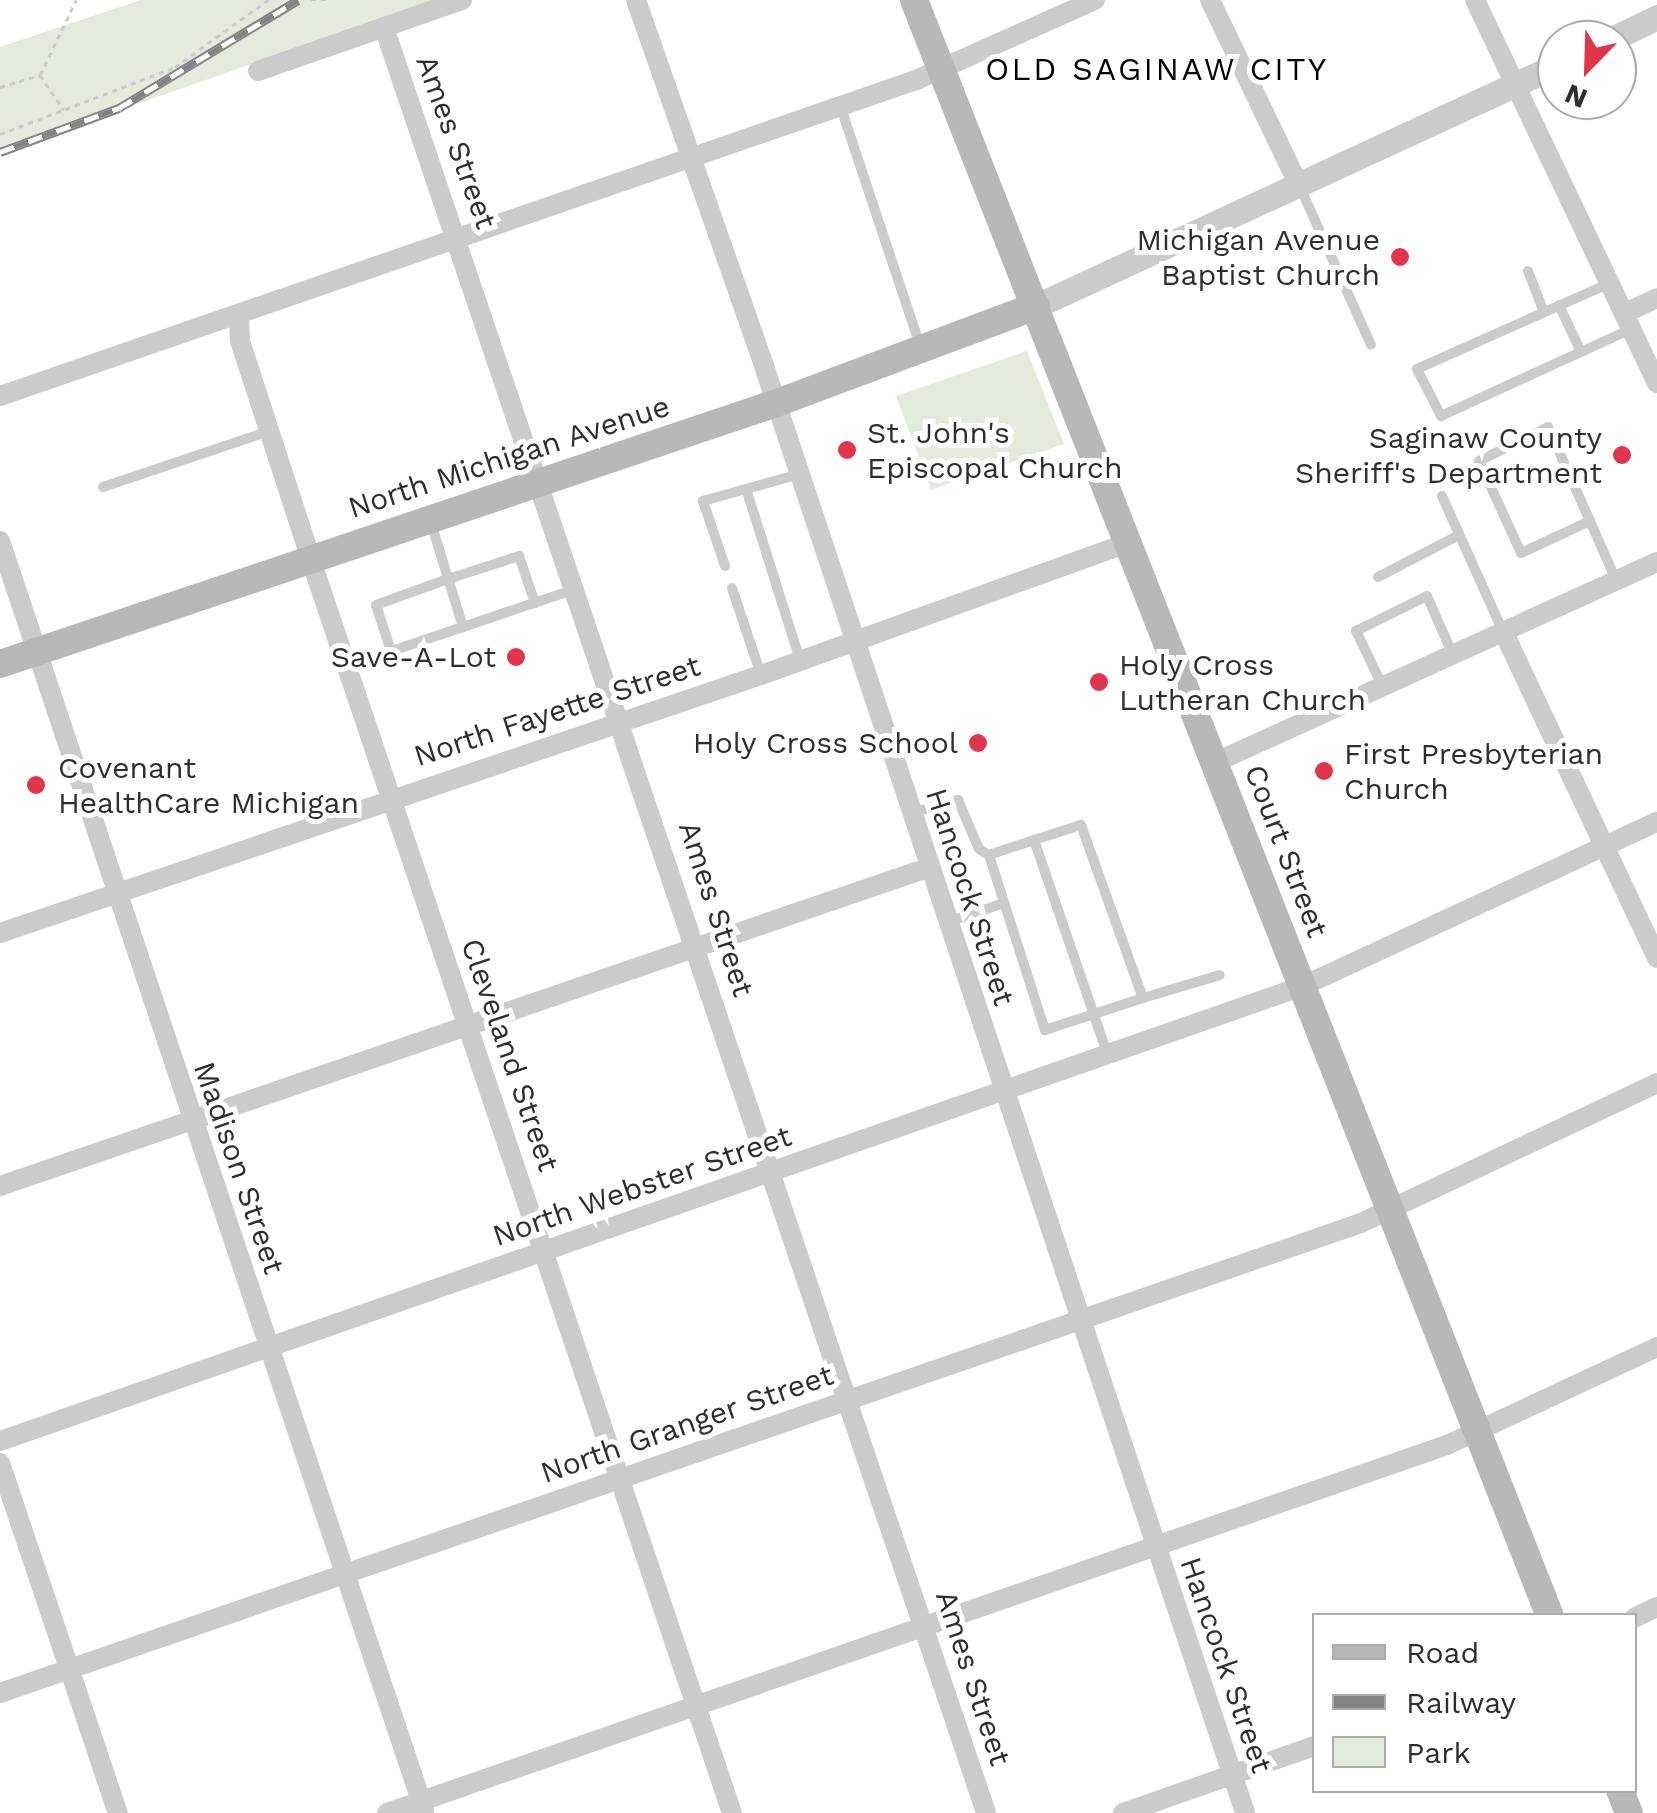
<!DOCTYPE html>
<html>
<head>
<meta charset="utf-8">
<style>
  body { margin:0 }
  #map { position:relative; width:1657px; height:1813px; overflow:hidden; background:#fff; font-family:"Work Sans",sans-serif }
  div>[style] { position:absolute }
  [style*='--x'] { left:calc(var(--x)*1px); top:calc(var(--y)*1px); width:calc(var(--w)*1px); rotate:calc(var(--a)*1deg) }
  .green>* { inset:0; background:#e5ebdc }
  .path>* { height:2.5px; margin-top:-1.25px; transform-origin:0; background:repeating-linear-gradient(90deg,#cbcbcb 0 5px,transparent 0 10px) }
  .service>* { height:10px; margin:-5px; padding:0 5px; transform-origin:5px; border-radius:5px; background:#cbcbcb }
  .minor>* { height:20px; margin:-10px; padding:0 10px; transform-origin:10px; border-radius:10px; background:#cbcbcb }
  .tertiary>* { height:25px; margin:-12.5px; padding:0 12.5px; transform-origin:12.5px; border-radius:12.5px; background:#cbcbcb }
  .secondary>* { height:28px; margin:-14px; padding:0 14px; transform-origin:14px; border-radius:14px; background:#b8b8b8 }
  .rail>* { height:9px; margin-top:-4.5px; transform-origin:0; background:repeating-linear-gradient(90deg,#fff 0 15px,#838383 0 30px); box-sizing:border-box; border-block:2px solid #838383 }
  .dots>* { width:28px; height:28px; translate:-50% -50%; box-sizing:border-box; border:5px solid #fff; border-radius:50% }
  span { translate:-50% -50%; white-space:nowrap; text-align:center; line-height:1.15; -webkit-text-stroke:10px #fff; paint-order:stroke }
  .street-label { font-size:30px; color:#2e2e2e }
  .poi-label { font-size:30px; color:#2e2e2e }
  .right { translate:-100% -50%; text-align:right }
  .left { translate:0 -50%; text-align:left }
  .neighbourhood-label { font-size:32px; color:#000; letter-spacing:2.5px }
  .legend { position:absolute; left:1312px; top:1613px; width:325px; height:180px; box-sizing:border-box; background:#fff; border:2px solid #ababab; margin:0; padding:12px 18px; list-style:none; font-size:30px; color:#2e2e2e }
  .legend li { display:flex; align-items:center; gap:20px; height:50px }
  .legend b { width:50px; border:2px solid #ababab }
  .north { position:absolute; left:1537px; top:20px; width:100px; height:100px; box-sizing:border-box; background:#fff; border:2px solid #ababab; border-radius:50%; rotate:203deg; font-size:28px; font-weight:700; line-height:40px; text-align:center; color:#2e2e2e }
  .north::after { content:''; display:block; margin:auto; width:35px; height:45px; background:#e0354a; clip-path:polygon(50% 0,100% 100%,50% 72%,0 100%) }
</style>
</head>
<body>
<div id="map">
  <div class="green">
    <i style="clip-path:polygon(141px 0,435px 0,0 152px,0 47px)"></i>
    <i style="clip-path:polygon(1027px 351px,1064px 444px,931px 490px,896px 396px)"></i>
  </div>
  <div class="path">
    <i style="--x:311;--y:0;--w:16;--a:0"></i>
    <i style="--x:40;--y:75;--w:42;--a:55.6"></i>
    <i style="--x:0;--y:87;--w:42;--a:-16.7"></i>
    <i style="--x:40;--y:75;--w:83;--a:-64.4"></i>
    <i style="--x:0;--y:134;--w:187;--a:-20.9"></i>
    <i style="--x:175;--y:67;--w:115;--a:-35.8"></i>
  </div>
  <div class="service">
    <i style="--x:840;--y:105;--w:256;--a:71.6"></i>
    <i style="--x:1300;--y:187;--w:173;--a:65.8"></i>
    <i style="--x:1528;--y:271;--w:44;--a:68.7"></i>
    <i style="--x:1610;--y:283;--w:211;--a:156"></i>
    <i style="--x:1417;--y:369;--w:53;--a:62.9"></i>
    <i style="--x:1441;--y:416;--w:209;--a:-24.6"></i>
    <i style="--x:1559;--y:305;--w:52;--a:64.9"></i>
    <i style="--x:103;--y:487;--w:175;--a:-18.6"></i>
    <i style="--x:1442;--y:496;--w:149;--a:65.8"></i>
    <i style="--x:1590;--y:521;--w:76;--a:155.1"></i>
    <i style="--x:1521;--y:553;--w:101;--a:-114.5"></i>
    <i style="--x:1479;--y:461;--w:77;--a:-26.2"></i>
    <i style="--x:1548;--y:427;--w:103;--a:65.9"></i>
    <i style="--x:1590;--y:521;--w:64;--a:66.2"></i>
    <i style="--x:431;--y:523;--w:109;--a:72.9"></i>
    <i style="--x:725;--y:566;--w:69;--a:-108.7"></i>
    <i style="--x:703;--y:501;--w:45;--a:-15.6"></i>
    <i style="--x:1378;--y:577;--w:91;--a:-27.4"></i>
    <i style="--x:732;--y:588;--w:92;--a:71.6"></i>
    <i style="--x:391;--y:651;--w:48;--a:-108.1"></i>
    <i style="--x:376;--y:605;--w:77;--a:-19.9"></i>
    <i style="--x:448;--y:579;--w:75;--a:-17.9"></i>
    <i style="--x:519;--y:556;--w:50;--a:71.2"></i>
    <i style="--x:800;--y:660;--w:179;--a:-107.5"></i>
    <i style="--x:746;--y:489;--w:56;--a:-15.5"></i>
    <i style="--x:347;--y:666;--w:238;--a:-18.6"></i>
    <i style="--x:1382;--y:685;--w:60;--a:-115.7"></i>
    <i style="--x:1356;--y:631;--w:79;--a:-26.2"></i>
    <i style="--x:1427;--y:596;--w:62;--a:66.3"></i>
    <i style="--x:911;--y:813;--w:49;--a:-15.5"></i>
    <i style="--x:958;--y:800;--w:53;--a:66.8"></i>
    <i style="--x:979;--y:849;--w:12;--a:31"></i>
    <i style="--x:1034;--y:840;--w:47;--a:161.6"></i>
    <i style="--x:989;--y:855;--w:184;--a:72.3"></i>
    <i style="--x:1045;--y:1030;--w:103;--a:-18.1"></i>
    <i style="--x:948;--y:922;--w:59;--a:-18.7"></i>
    <i style="--x:1108;--y:1056;--w:228;--a:-108.9"></i>
    <i style="--x:1034;--y:840;--w:49;--a:-17.7"></i>
    <i style="--x:1081;--y:825;--w:184;--a:70.3"></i>
    <i style="--x:1143;--y:998;--w:80;--a:-16.6"></i>
  </div>
  <div class="minor">
    <i style="--x:636;--y:0;--w:391;--a:70.7"></i>
    <i style="--x:765;--y:369;--w:1522;--a:71.61"></i>
    <i style="--x:1210;--y:0;--w:206;--a:64.4"></i>
    <i style="--x:1475;--y:0;--w:424;--a:64.6"></i>
    <i style="--x:384;--y:27;--w:1885;--a:71.37"></i>
    <i style="--x:258;--y:71;--w:216;--a:-19.2"></i>
    <i style="--x:1625;--y:313;--w:35;--a:-25"></i>
    <i style="--x:239;--y:315;--w:26;--a:88"></i>
    <i style="--x:240;--y:341;--w:227;--a:72"></i>
    <i style="--x:310;--y:557;--w:1325;--a:71.43"></i>
    <i style="--x:0;--y:396;--w:969;--a:-19.03"></i>
    <i style="--x:916;--y:80;--w:196;--a:-24.1"></i>
    <i style="--x:0;--y:541;--w:1338;--a:71.52"></i>
    <i style="--x:1504;--y:633;--w:359;--a:64.8"></i>
    <i style="--x:1216;--y:762;--w:484;--a:-24.4"></i>
    <i style="--x:0;--y:933;--w:804;--a:-18.73"></i>
    <i style="--x:761;--y:675;--w:393;--a:-19.8"></i>
    <i style="--x:0;--y:1186;--w:983;--a:-18.93"></i>
    <i style="--x:0;--y:1441;--w:1380;--a:-19.25"></i>
    <i style="--x:1303;--y:986;--w:390;--a:-24.9"></i>
    <i style="--x:0;--y:1463;--w:369;--a:71.4"></i>
    <i style="--x:1634;--y:1618;--w:25;--a:-26"></i>
    <i style="--x:0;--y:1693;--w:1440;--a:-19.05"></i>
    <i style="--x:1361;--y:1223;--w:327;--a:-25.3"></i>
    <i style="--x:387;--y:1813;--w:1122;--a:-19.15"></i>
    <i style="--x:1447;--y:1445;--w:232;--a:-25"></i>
    <i style="--x:1123;--y:1813;--w:202;--a:-19.3"></i>
  </div>
  <div class="tertiary">
    <i style="--x:1610;--y:40;--w:52;--a:-26.1"></i>
    <i style="--x:1036;--y:306;--w:574;--a:-24.82"></i>
  </div>
  <div class="secondary">
    <i style="--x:914;--y:0;--w:1737;--a:68.52"></i>
    <i style="--x:0;--y:664;--w:817;--a:-18.57"></i>
    <i style="--x:774;--y:404;--w:280;--a:-20.5"></i>
    <i style="--x:1620;--y:1790;--w:25;--a:69"></i>
  </div>
  <div class="rail">
    <i style="--x:0;--y:152;--w:127;--a:-20.3"></i>
    <i style="--x:119;--y:108;--w:209;--a:-31.1"></i>
  </div>
  <div class="dots">
    <i style="left:1400px;top:257px;background:#e0354a"></i>
    <i style="left:847px;top:450px;background:#e0354a"></i>
    <i style="left:1622px;top:455px;background:#e0354a"></i>
    <i style="left:516px;top:657px;background:#e0354a"></i>
    <i style="left:1099px;top:682px;background:#e0354a"></i>
    <i style="left:978px;top:743px;background:#e0354a"></i>
    <i style="left:1324px;top:771px;background:#e0354a"></i>
    <i style="left:36px;top:785px;background:#e0354a"></i>
  </div>
  <div class="street-label">
    <span style="left:456px;top:142px;rotate:70deg">Ames Street</span>
    <span style="left:509px;top:457px;rotate:-18deg">North Michigan Avenue</span>
    <span style="left:557px;top:711px;rotate:-18deg">North Fayette Street</span>
    <span style="left:1286px;top:851px;rotate:69deg">Court Street</span>
    <span style="left:970px;top:897px;rotate:72deg">Hancock Street</span>
    <span style="left:716px;top:909px;rotate:72deg">Ames Street</span>
    <span style="left:510px;top:1055px;rotate:71deg">Cleveland Street</span>
    <span style="left:239px;top:1168px;rotate:71deg">Madison Street</span>
    <span style="left:642px;top:1186px;rotate:-19deg">North Webster Street</span>
    <span style="left:687px;top:1424px;rotate:-19deg">North Granger Street</span>
    <span style="left:1226px;top:1665px;rotate:71deg">Hancock Street</span>
    <span style="left:973px;top:1678px;rotate:72deg">Ames Street</span>
  </div>
  <div class="poi-label">
    <span class="right" style="left:1380px;top:257px">Michigan Avenue<br>Baptist Church</span>
    <span class="left" style="left:867px;top:450px">St. John's<br>Episcopal Church</span>
    <span class="right" style="left:1602px;top:455px">Saginaw County<br>Sheriff's Department</span>
    <span class="right" style="left:496px;top:657px">Save-A-Lot</span>
    <span class="left" style="left:1119px;top:682px">Holy Cross<br>Lutheran Church</span>
    <span class="right" style="left:958px;top:743px">Holy Cross School</span>
    <span class="left" style="left:1344px;top:771px">First Presbyterian<br>Church</span>
    <span class="left" style="left:58px;top:785px">Covenant<br>HealthCare Michigan</span>
  </div>
  <div class="neighbourhood-label">
    <span style="left:1157px;top:69px">OLD SAGINAW CITY</span>
  </div>
  <ul class="legend">
  <li><b style="height:12px;background:#b8b8b8"></b>Road</li>
  <li><b style="height:12px;background:#838383"></b>Railway</li>
  <li><b style="height:28px;background:#e5ebdc"></b>Park</li>
  </ul>
  <div class="north">N</div>
</div>
</body>
</html>
